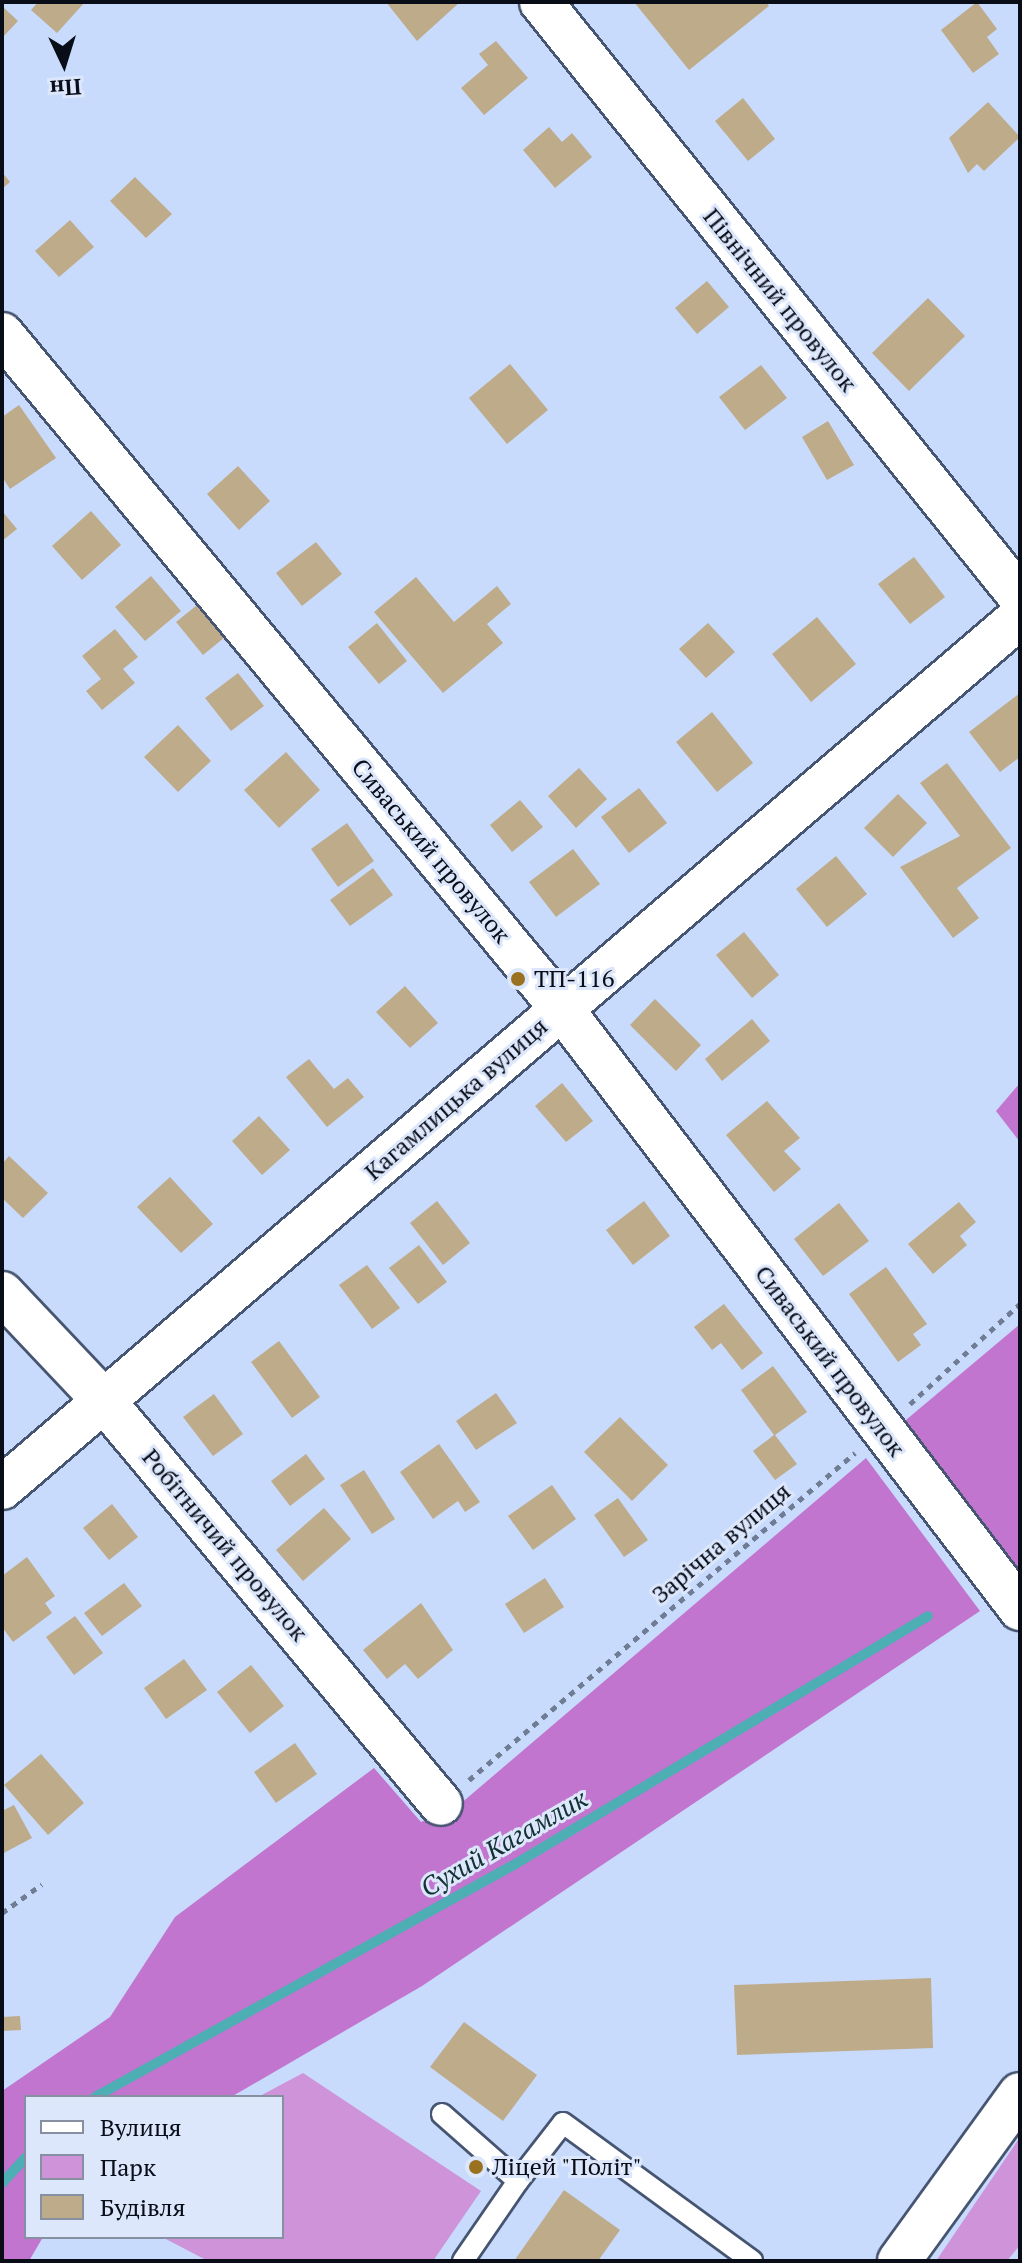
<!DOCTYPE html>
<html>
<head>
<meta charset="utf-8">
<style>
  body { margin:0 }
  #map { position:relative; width:1022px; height:2263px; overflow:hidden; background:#c8dbfc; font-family:"PT Serif",serif }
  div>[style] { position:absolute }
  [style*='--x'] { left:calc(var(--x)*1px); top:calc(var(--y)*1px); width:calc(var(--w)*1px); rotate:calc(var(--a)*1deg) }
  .green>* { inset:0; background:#ce93d8 }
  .forest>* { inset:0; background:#c175ce }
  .stream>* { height:10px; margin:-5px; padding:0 5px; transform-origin:5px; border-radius:5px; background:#4daeb4 }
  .building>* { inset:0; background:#beab8a }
  .path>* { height:5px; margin-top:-2.5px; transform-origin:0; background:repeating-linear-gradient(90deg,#6f7c93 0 6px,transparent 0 12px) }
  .roads { filter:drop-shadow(2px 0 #465571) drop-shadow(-2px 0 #465571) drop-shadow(0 2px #465571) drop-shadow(0 -2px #465571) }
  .service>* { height:20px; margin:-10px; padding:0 10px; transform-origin:10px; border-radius:10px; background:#fff }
  .minor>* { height:42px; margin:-21px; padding:0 21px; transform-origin:21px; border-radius:21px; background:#fff }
  .dots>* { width:22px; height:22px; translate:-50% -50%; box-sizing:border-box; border:4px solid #dce7fb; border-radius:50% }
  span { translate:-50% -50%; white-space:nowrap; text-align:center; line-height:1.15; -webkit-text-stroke:6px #dce7fb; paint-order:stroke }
  .street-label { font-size:24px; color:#080d18 }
  .poi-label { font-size:24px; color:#080d18 }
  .left { translate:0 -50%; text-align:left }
  .water-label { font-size:26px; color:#133133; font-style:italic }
  .frame { position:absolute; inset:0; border:4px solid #080d18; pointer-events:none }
  .legend { position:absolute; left:24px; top:2095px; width:260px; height:144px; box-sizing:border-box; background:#dce7fb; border:2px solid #8790a0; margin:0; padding:10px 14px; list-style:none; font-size:24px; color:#080d18 }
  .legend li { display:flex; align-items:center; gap:16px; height:40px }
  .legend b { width:40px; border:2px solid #8790a0 }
  .north { position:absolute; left:24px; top:24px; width:80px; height:80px; -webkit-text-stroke:6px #dce7fb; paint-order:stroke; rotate:176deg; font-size:22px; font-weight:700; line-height:32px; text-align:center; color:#080d18 }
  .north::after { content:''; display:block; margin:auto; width:28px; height:36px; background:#080d18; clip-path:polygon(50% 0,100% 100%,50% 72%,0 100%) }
</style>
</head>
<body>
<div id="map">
  <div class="green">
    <i style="clip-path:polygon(303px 2073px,481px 2191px,433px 2261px,208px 2261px,162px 2237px,282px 2237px,282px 2097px,258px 2097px)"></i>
    <i style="clip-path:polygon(1020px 2137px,1020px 2245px,1007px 2261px,936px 2261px)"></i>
  </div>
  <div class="forest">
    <i style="clip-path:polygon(1020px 1083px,1020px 1142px,996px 1111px)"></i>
    <i style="clip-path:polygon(1020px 1324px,1020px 1575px,900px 1425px)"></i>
    <i style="clip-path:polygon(866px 1458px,980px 1611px,422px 1986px,231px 2097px,26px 2097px,26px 2237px,43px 2237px,29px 2261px,2px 2261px,2px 2091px,110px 2017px,175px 1917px,374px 1768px,421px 1822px,459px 1805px)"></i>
  </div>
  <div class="stream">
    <i style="--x:95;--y:2097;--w:477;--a:-29"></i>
    <i style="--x:512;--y:1866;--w:485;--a:-31"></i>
    <i style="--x:2;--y:2183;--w:35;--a:-47"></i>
  </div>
  <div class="building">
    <i style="clip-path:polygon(38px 2px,85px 2px,57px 33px,31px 10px)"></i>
    <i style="clip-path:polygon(386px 2px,422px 3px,460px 2px,417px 41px)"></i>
    <i style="clip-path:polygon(634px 2px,766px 2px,769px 6px,689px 70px)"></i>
    <i style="clip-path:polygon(977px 2px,997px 29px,987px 37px,999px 54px,973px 73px,941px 30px)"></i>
    <i style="clip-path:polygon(2px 6px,18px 21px,2px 38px)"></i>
    <i style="clip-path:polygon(496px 41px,528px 78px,484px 115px,461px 88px,488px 65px,479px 54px)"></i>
    <i style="clip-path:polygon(743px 98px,775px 139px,748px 161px,715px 121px)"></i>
    <i style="clip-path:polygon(988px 102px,1020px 137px,984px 171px,977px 164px,968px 173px,949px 138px)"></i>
    <i style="clip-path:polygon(549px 127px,562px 142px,572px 133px,592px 157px,555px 188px,523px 150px)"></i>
    <i style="clip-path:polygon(2px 172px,10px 182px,2px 189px)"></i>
    <i style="clip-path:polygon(135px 177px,172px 214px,146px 238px,110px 201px)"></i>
    <i style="clip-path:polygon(70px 220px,94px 247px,59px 277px,35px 251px)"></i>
    <i style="clip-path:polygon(707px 281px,729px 307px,697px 334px,675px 308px)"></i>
    <i style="clip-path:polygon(928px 298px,965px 336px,909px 391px,872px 353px)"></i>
    <i style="clip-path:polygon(510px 364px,548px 410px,507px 444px,469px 398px)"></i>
    <i style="clip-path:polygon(761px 365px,787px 398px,745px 430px,719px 397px)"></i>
    <i style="clip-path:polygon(19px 405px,56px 458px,10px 489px,2px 477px,2px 417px)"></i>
    <i style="clip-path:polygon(828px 421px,854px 465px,827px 480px,802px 437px)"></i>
    <i style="clip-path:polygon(238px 466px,270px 501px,239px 530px,207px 494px)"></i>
    <i style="clip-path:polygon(2px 511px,17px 529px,2px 541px)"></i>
    <i style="clip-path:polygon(91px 511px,121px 545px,82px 580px,52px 546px)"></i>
    <i style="clip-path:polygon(316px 542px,342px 574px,302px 606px,276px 573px)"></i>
    <i style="clip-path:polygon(914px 557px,945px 597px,910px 624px,878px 584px)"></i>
    <i style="clip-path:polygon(151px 576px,181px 611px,145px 641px,115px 607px)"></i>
    <i style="clip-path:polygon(416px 577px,454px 622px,497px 586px,511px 604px,487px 624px,503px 643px,443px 693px,374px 612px)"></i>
    <i style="clip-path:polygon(202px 601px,230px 633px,203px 655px,176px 622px)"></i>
    <i style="clip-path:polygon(817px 617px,856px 664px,811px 702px,772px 654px)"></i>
    <i style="clip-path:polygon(377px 623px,407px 661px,379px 684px,348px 647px)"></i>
    <i style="clip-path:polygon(708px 623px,735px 652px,706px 678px,679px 649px)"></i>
    <i style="clip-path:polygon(115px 629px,138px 657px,123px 669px,135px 683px,102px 710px,86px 691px,101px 679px,82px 656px)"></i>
    <i style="clip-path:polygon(238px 673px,264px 706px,231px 731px,205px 698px)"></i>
    <i style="clip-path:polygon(1020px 693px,1020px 757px,1000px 772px,969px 732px)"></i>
    <i style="clip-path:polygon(712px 712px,753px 763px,717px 792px,676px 742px)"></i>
    <i style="clip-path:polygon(178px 725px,211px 761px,178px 792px,144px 757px)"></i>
    <i style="clip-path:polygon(286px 752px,320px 790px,279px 828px,244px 790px)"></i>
    <i style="clip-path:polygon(947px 763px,1011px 848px,957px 888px,979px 918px,953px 938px,900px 867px,960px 836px,920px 783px)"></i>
    <i style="clip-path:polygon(579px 768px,607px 799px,576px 828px,548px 796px)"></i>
    <i style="clip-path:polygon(639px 788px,667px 823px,629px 853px,601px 817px)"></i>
    <i style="clip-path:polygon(898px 794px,927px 823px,893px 857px,864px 828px)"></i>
    <i style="clip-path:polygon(520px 800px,543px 827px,512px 852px,490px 825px)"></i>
    <i style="clip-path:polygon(347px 823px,374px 861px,338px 887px,311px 849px)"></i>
    <i style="clip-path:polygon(573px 849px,600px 884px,556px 917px,529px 882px)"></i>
    <i style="clip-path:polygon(836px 856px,867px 894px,827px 927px,796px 889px)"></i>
    <i style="clip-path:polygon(373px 868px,393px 895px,350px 926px,330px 900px)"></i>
    <i style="clip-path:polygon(744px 932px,779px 975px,752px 998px,716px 955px)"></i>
    <i style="clip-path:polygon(405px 986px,438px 1023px,410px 1048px,376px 1012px)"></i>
    <i style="clip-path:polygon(655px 999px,701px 1045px,676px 1071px,630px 1025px)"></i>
    <i style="clip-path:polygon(752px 1019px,770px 1041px,722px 1081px,705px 1059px)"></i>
    <i style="clip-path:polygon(309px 1059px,334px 1089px,348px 1078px,364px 1097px,327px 1127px,286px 1077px)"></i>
    <i style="clip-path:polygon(562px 1083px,593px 1121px,566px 1142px,535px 1106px)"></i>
    <i style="clip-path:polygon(767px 1101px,800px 1138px,784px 1151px,801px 1169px,774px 1192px,726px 1135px)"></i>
    <i style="clip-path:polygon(259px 1116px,290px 1150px,262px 1175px,232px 1141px)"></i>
    <i style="clip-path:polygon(9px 1156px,48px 1193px,23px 1218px,2px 1198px,2px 1164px)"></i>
    <i style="clip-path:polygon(170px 1177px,213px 1224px,181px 1253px,137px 1207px)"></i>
    <i style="clip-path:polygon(437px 1201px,470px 1243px,443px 1265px,410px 1223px)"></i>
    <i style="clip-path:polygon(644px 1201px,670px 1236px,633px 1265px,606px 1230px)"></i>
    <i style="clip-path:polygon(959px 1202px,976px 1222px,960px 1236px,967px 1245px,933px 1274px,908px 1244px)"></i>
    <i style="clip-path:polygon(839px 1203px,869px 1241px,823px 1276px,794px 1239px)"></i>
    <i style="clip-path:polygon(419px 1245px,447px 1282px,418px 1304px,389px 1268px)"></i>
    <i style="clip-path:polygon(367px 1265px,400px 1308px,372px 1329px,339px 1285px)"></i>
    <i style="clip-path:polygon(886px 1267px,927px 1324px,913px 1334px,921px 1345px,898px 1362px,849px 1294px)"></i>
    <i style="clip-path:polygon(724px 1304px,763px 1353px,742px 1370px,721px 1343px,712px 1350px,694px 1327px)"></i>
    <i style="clip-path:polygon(279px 1341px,320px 1397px,292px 1418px,251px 1362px)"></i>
    <i style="clip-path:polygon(773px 1366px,807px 1412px,775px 1435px,797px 1464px,775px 1480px,753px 1451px,774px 1435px,741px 1390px)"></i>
    <i style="clip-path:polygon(496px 1393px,517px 1423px,476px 1450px,456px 1421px)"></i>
    <i style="clip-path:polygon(214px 1394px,243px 1434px,213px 1456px,183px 1417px)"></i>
    <i style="clip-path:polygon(620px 1417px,668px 1465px,632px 1501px,584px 1452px)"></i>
    <i style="clip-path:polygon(439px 1444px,480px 1502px,465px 1512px,458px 1501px,433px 1519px,400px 1472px)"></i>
    <i style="clip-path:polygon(306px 1454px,325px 1479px,290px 1506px,271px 1481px)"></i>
    <i style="clip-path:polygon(364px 1470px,395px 1519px,372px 1534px,340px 1485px)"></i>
    <i style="clip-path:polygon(552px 1485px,576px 1519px,533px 1550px,508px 1516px)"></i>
    <i style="clip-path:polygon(618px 1498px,648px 1540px,624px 1557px,594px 1515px)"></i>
    <i style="clip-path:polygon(112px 1504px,138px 1537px,109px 1560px,83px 1528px)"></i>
    <i style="clip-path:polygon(324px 1508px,351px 1539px,303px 1581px,276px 1550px)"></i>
    <i style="clip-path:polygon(27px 1557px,55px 1596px,45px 1603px,52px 1613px,13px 1642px,2px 1627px,2px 1576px)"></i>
    <i style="clip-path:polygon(545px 1578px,564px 1607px,524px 1633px,505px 1604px)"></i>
    <i style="clip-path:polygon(124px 1583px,142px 1606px,102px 1636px,84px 1613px)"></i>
    <i style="clip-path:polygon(421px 1603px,453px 1650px,418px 1679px,405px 1664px,387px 1679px,363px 1650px)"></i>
    <i style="clip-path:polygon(75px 1616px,103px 1653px,74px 1675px,46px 1637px)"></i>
    <i style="clip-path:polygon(184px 1659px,207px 1690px,166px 1719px,144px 1688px)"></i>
    <i style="clip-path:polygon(251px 1665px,284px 1706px,250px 1733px,217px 1692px)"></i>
    <i style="clip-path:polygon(295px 1743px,317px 1774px,276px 1803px,254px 1772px)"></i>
    <i style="clip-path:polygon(41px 1754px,84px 1803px,48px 1835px,4px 1785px)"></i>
    <i style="clip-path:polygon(14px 1805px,32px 1838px,2px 1854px,2px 1811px)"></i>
    <i style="clip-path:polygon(931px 1978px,933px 2048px,737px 2055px,734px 1985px)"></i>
    <i style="clip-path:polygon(20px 2016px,21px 2030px,2px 2031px,2px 2017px)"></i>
    <i style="clip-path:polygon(464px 2022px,537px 2075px,503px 2121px,430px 2067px)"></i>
    <i style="clip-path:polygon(564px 2190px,620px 2230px,598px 2261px,514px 2261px)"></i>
  </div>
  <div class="path">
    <i style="--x:910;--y:1404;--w:149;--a:-42.3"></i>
    <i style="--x:469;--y:1780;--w:506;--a:-40.27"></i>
    <i style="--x:2;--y:1913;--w:49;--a:-35.9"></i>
  </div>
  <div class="roads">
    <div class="service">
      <i style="--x:442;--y:2114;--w:101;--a:41.4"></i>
      <i style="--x:518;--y:2181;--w:73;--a:-52.2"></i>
      <i style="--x:563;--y:2123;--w:234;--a:36.1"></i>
      <i style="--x:463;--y:2261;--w:97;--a:-55.5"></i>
    </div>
    <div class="minor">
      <i style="--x:541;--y:2;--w:764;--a:51.16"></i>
      <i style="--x:2;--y:334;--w:877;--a:50.32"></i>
      <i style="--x:562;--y:1009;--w:755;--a:52.64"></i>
      <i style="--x:2;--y:1293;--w:149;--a:46.6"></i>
      <i style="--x:104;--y:1401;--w:525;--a:50.1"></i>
      <i style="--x:2;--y:1488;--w:1340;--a:-40.55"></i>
      <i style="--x:899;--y:2261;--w:206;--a:-54.1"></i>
    </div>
  </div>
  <div class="dots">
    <i style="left:518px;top:979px;background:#9a721f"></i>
    <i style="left:476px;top:2167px;background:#9a721f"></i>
  </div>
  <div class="street-label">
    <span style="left:780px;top:300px;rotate:51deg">Північний провулок</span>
    <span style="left:431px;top:851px;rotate:50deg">Сиваський провулок</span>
    <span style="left:456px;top:1099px;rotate:-41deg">Кагамлицька вулиця</span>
    <span style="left:830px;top:1361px;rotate:53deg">Сиваський провулок</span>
    <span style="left:721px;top:1543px;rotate:-40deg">Зарічна вулиця</span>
    <span style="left:225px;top:1545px;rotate:50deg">Робітничий провулок</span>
  </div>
  <div class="poi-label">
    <span class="left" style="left:534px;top:979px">ТП-116</span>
    <span class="left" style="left:492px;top:2167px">Ліцей "Політ"</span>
  </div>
  <div class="water-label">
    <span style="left:504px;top:1843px;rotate:-30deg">Сухий Кагамлик</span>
  </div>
  <div class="frame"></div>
  <ul class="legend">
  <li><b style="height:10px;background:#fff"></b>Вулиця</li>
  <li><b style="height:22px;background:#ce93d8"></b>Парк</li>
  <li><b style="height:22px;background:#beab8a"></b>Будівля</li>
  </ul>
  <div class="north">Пн</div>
</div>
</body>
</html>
